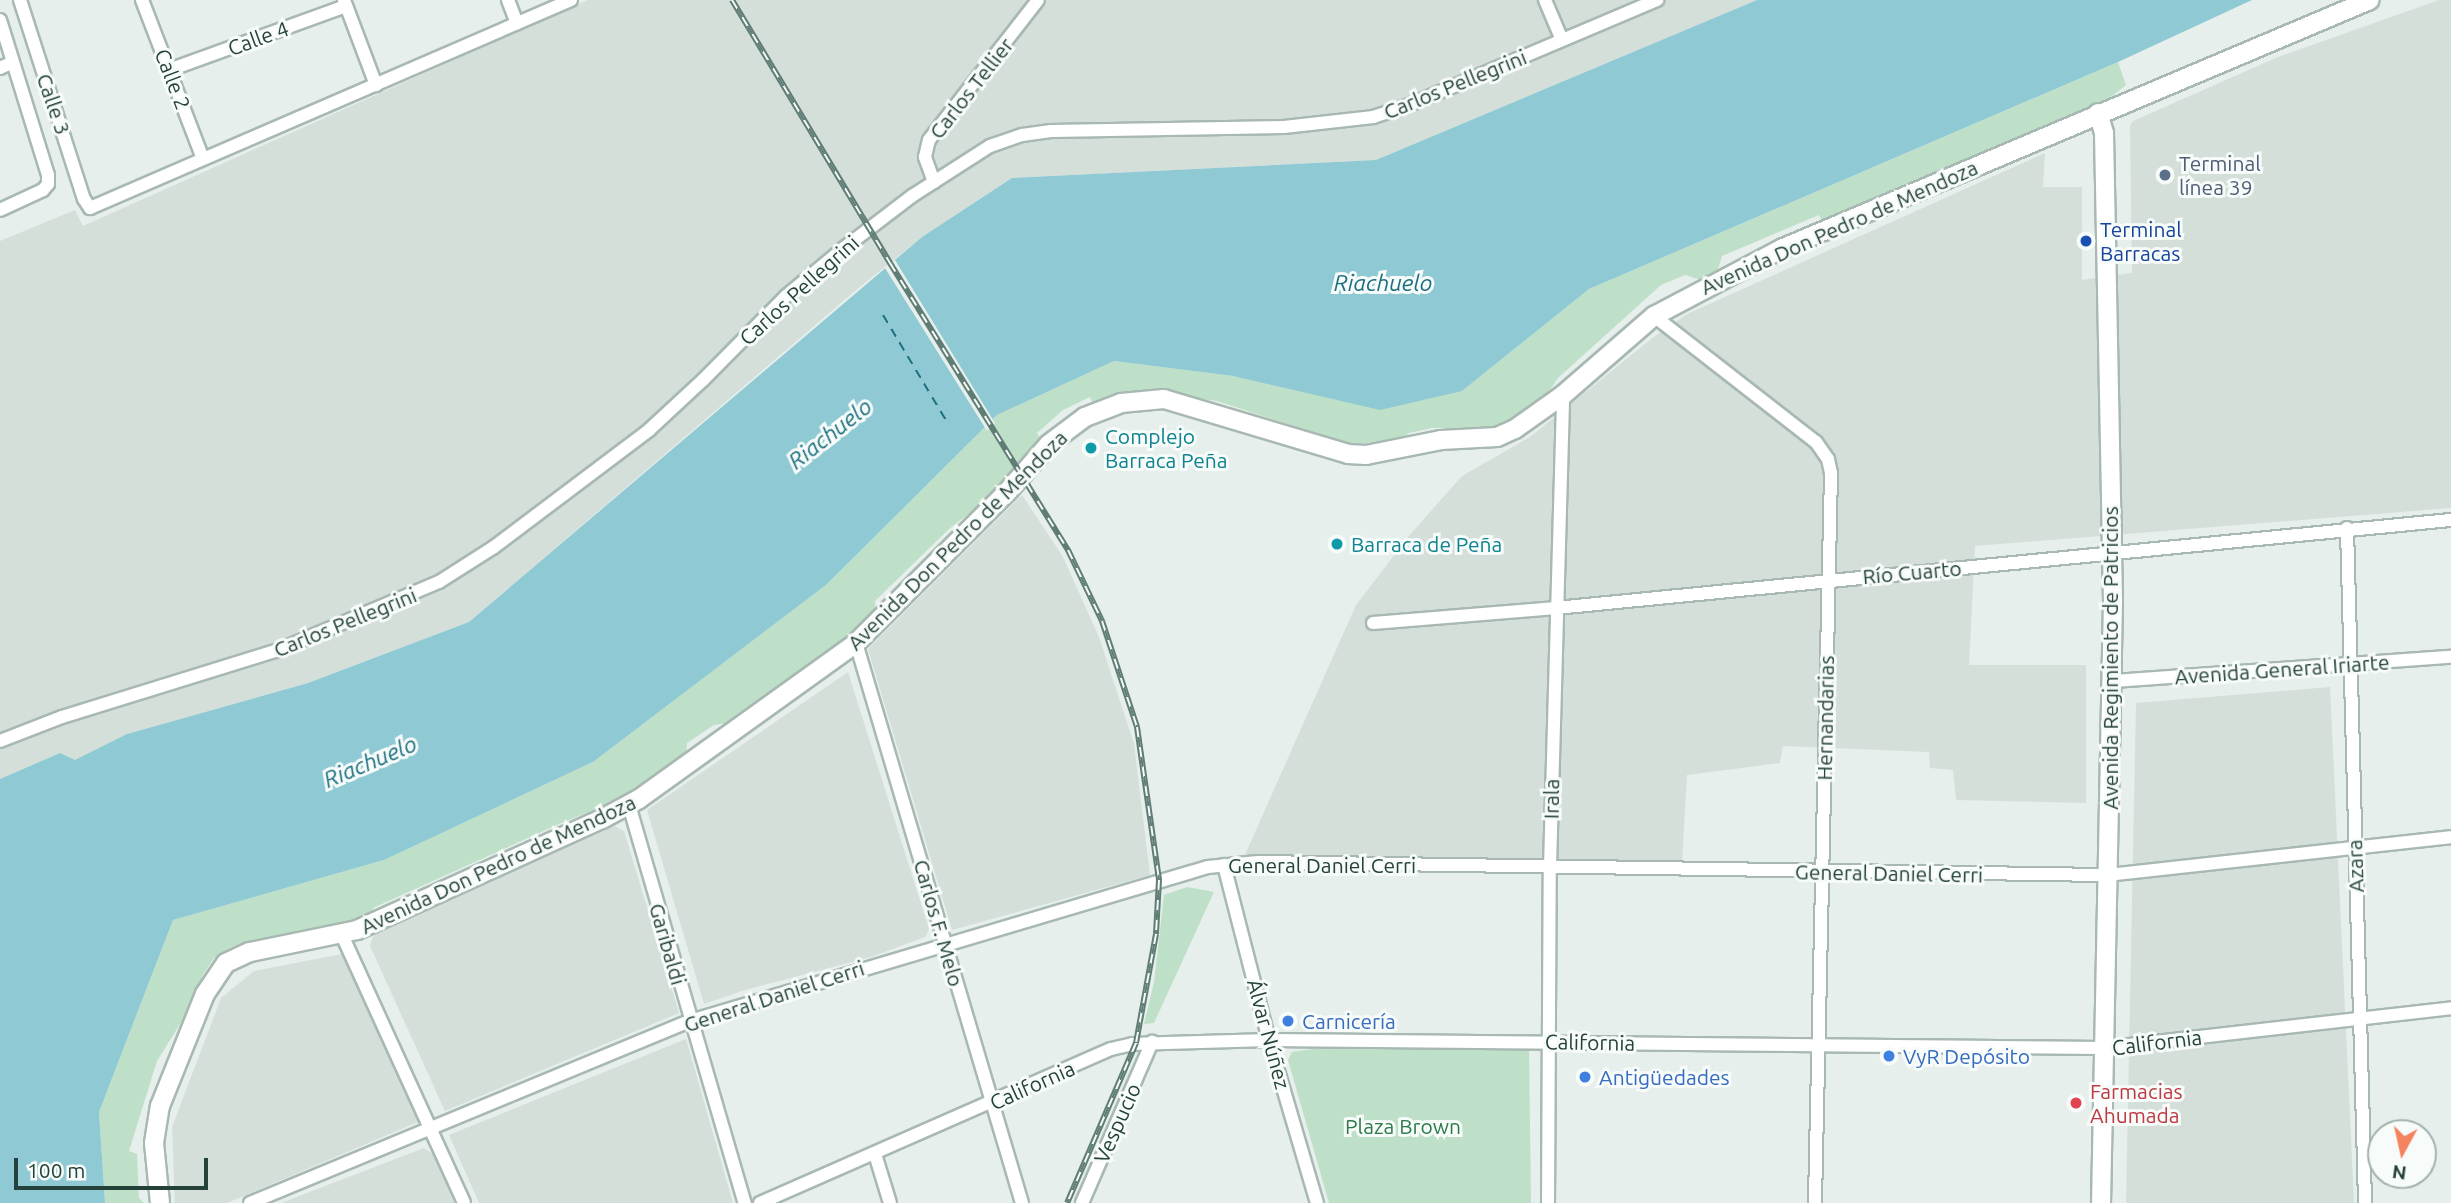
<!DOCTYPE html>
<html>
<head>
<meta charset="utf-8">
<style>
  body { margin:0 }
  #map { position:relative; width:2451px; height:1203px; overflow:hidden; background:#e6efeb; font-family:Ubuntu,sans-serif }
  div>[style] { position:absolute }
  [style*='--x'] { left:calc(var(--x)*1px); top:calc(var(--y)*1px); width:calc(var(--w)*1px); rotate:calc(var(--a)*1deg) }
  .built>* { inset:0; background:#d4dfda }
  .green>* { inset:0; background:#bfe0c8 }
  .water>* { inset:0; background:#8ec9d4 }
  .pier>* { inset:0; background:#e6efeb }
  .ferry>* { height:2px; margin-top:-1px; transform-origin:0; background:repeating-linear-gradient(90deg,#1c6f80 0 9px,transparent 0 16px) }
  .roads { filter:drop-shadow(2px 0 #a8b8b2) drop-shadow(-2px 0 #a8b8b2) drop-shadow(0 2px #a8b8b2) drop-shadow(0 -2px #a8b8b2) }
  .minor>* { height:12px; margin:-6px; padding:0 6px; transform-origin:6px; border-radius:6px; background:#fff }
  .secondary>* { height:18px; margin:-9px; padding:0 9px; transform-origin:9px; border-radius:9px; background:#fff }
  .rail>* { height:6px; margin-top:-3px; transform-origin:0; background:repeating-linear-gradient(90deg,#f7fbf9 0 10px,#5f7d75 0 20px); box-sizing:border-box; border-block:2px solid #5f7d75 }
  .dots>* { width:19px; height:19px; translate:-50% -50%; box-sizing:border-box; border:4px solid #f7fbf9; border-radius:50% }
  span { translate:-50% -50%; white-space:nowrap; text-align:center; line-height:1.15; -webkit-text-stroke:6px #f7fbf9; paint-order:stroke }
  .street-label { font-size:21px; color:#24423a }
  .service-label { font-size:21px; color:#4e5e75 }
  .left { translate:0 -50%; text-align:left }
  .transit-label { font-size:21px; color:#164399 }
  .culture-label { font-size:21px; color:#0d838f }
  .shop-label { font-size:21px; color:#366cbe }
  .health-label { font-size:21px; color:#be3a42 }
  .park-label { font-size:21px; color:#2d7a4b }
  .water-label { font-size:23px; color:#1c6f80; font-style:italic }
  .north { position:absolute; left:2367px; top:1119px; width:70px; height:70px; box-sizing:border-box; background:#f7fbf9; border:2px solid #a3b1ad; border-radius:50%; rotate:188deg; font-size:19px; font-weight:700; line-height:28px; text-align:center; color:#24423a }
  .north::after { content:''; display:block; margin:auto; width:24px; height:32px; background:#f4845f; clip-path:polygon(50% 0,100% 100%,50% 72%,0 100%) }
  .scale { position:absolute; left:14px; top:1158px; width:194px; height:32px; box-sizing:border-box; border:4px solid #24423a; border-top:0; padding-left:9px; font-size:21px; line-height:24px; white-space:nowrap; color:#24423a; -webkit-text-stroke:5px #f7fbf9; paint-order:stroke }
</style>
</head>
<body>
<div id="map">
  <div class="built">
    <i style="clip-path:polygon(588px 0,1757px 0,1376px 160px,1012px 178px,922px 237px,855px 291px,469px 622px,308px 683px,127px 734px,75px 761px,60px 753px,0 779px,0 241px,75px 210px,83px 226px)"></i>
    <i style="clip-path:polygon(2439px 0,2451px 0,2451px 508px,1975px 546px,1969px 665px,2086px 665px,2086px 803px,1956px 800px,1953px 770px,1930px 768px,1929px 752px,1783px 746px,1780px 763px,1687px 775px,1682px 862px,1244px 857px,1356px 605px,1408px 537px,1462px 476px,1530px 437px,1651px 339px,1687px 314px,2045px 153px,2043px 187px,2082px 187px,2082px 280px,2132px 273px,2130px 126px,2133px 121px,2278px 57px)"></i>
    <i style="clip-path:polygon(1022px 495px,1063px 557px,1099px 637px,1134px 744px,1150px 875px,952px 930px,868px 649px)"></i>
    <i style="clip-path:polygon(848px 672px,929px 929px,925px 937px,871px 957px,745px 990px,704px 1004px,647px 810px)"></i>
    <i style="clip-path:polygon(2330px 687px,2354px 1203px,2126px 1203px,2136px 703px)"></i>
    <i style="clip-path:polygon(615px 826px,624px 831px,679px 1013px,445px 1111px,370px 946px,374px 934px)"></i>
    <i style="clip-path:polygon(342px 954px,418px 1122px,227px 1203px,175px 1203px,172px 1127px,221px 998px,254px 971px)"></i>
    <i style="clip-path:polygon(686px 1039px,733px 1203px,479px 1203px,449px 1135px)"></i>
    <i style="clip-path:polygon(424px 1148px,436px 1156px,454px 1203px,281px 1203px)"></i>
  </div>
  <div class="green">
    <i style="clip-path:polygon(2118px 62px,2126px 85px,2106px 101px,1822px 221px,1819px 215px,1722px 256px,1718px 269px,1701px 280px,1685px 275px,1661px 285px,1558px 378px,1539px 406px,1512px 424px,1482px 435px,1457px 434px,1455px 428px,1432px 428px,1409px 433px,1402px 438px,1352px 445px,1217px 401px,1178px 396px,1093px 405px,1090px 397px,1063px 410px,1037px 433px,1040px 438px,994px 494px,949px 529px,875px 601px,875px 614px,844px 642px,733px 722px,714px 725px,687px 743px,686px 755px,598px 816px,586px 813px,559px 824px,373px 908px,370px 919px,338px 928px,231px 947px,214px 958px,202px 976px,195px 1000px,157px 1061px,129px 1151px,137px 1154px,139px 1198px,144px 1203px,105px 1203px,99px 1112px,173px 920px,384px 860px,593px 762px,826px 585px,997px 415px,1114px 361px,1233px 376px,1462px 391px,1589px 289px)"></i>
    <i style="clip-path:polygon(1187px 887px,1214px 892px,1154px 1023px,1144px 1024px,1154px 982px,1164px 895px)"></i>
    <i style="clip-path:polygon(1529px 1047px,1531px 1203px,1329px 1203px,1288px 1060px,1292px 1052px,1313px 1049px)"></i>
  </div>
  <div class="water">
    <i style="clip-path:polygon(1757px 0,2252px 0,2118px 62px,1589px 289px,1462px 391px,1380px 410px,1233px 376px,1114px 361px,997px 415px,826px 585px,593px 762px,384px 860px,173px 920px,99px 1112px,105px 1203px,0 1203px,0 779px,60px 753px,75px 760px,127px 734px,308px 683px,469px 622px,922px 237px,1012px 178px,1376px 160px)"></i>
  </div>
  <div class="pier">
    <i style="clip-path:polygon(895px 260px,995px 423px,987px 431px,885px 268px)"></i>
  </div>
  <div class="ferry">
    <i style="--x:883;--y:315;--w:125;--a:59.1"></i>
  </div>
  <div class="roads">
    <div class="minor">
      <i style="--x:20;--y:0;--w:209;--a:72.2"></i>
      <i style="--x:84;--y:199;--w:11;--a:56"></i>
      <i style="--x:90;--y:208;--w:524;--a:-23.39"></i>
      <i style="--x:142;--y:0;--w:170;--a:69"></i>
      <i style="--x:344;--y:0;--w:91;--a:69.4"></i>
      <i style="--x:508;--y:0;--w:25;--a:69"></i>
      <i style="--x:1545;--y:0;--w:43;--a:67"></i>
      <i style="--x:0;--y:20;--w:162;--a:72.8"></i>
      <i style="--x:48;--y:175;--w:9;--a:90"></i>
      <i style="--x:48;--y:184;--w:8;--a:130"></i>
      <i style="--x:43;--y:190;--w:47;--a:155.1"></i>
      <i style="--x:0;--y:68;--w:14;--a:-25"></i>
      <i style="--x:169;--y:70;--w:188;--a:-19.9"></i>
      <i style="--x:934;--y:182;--w:27;--a:-110"></i>
      <i style="--x:925;--y:157;--w:17;--a:-77"></i>
      <i style="--x:929;--y:140;--w:177;--a:-52.1"></i>
      <i style="--x:1654;--y:316;--w:205;--a:37.9"></i>
      <i style="--x:1816;--y:442;--w:21;--a:55"></i>
      <i style="--x:1828;--y:459;--w:14;--a:78"></i>
      <i style="--x:1831;--y:473;--w:730;--a:91.26"></i>
      <i style="--x:2347;--y:528;--w:675;--a:88.47"></i>
      <i style="--x:1373;--y:623;--w:184;--a:-4.7"></i>
      <i style="--x:1556;--y:608;--w:899;--a:-5.62"></i>
      <i style="--x:856;--y:643;--w:584;--a:73.49"></i>
      <i style="--x:2113;--y:681;--w:339;--a:-4.1"></i>
      <i style="--x:0;--y:741;--w:66;--a:-21.2"></i>
      <i style="--x:62;--y:717;--w:229;--a:-17.2"></i>
      <i style="--x:281;--y:649;--w:172;--a:-23"></i>
      <i style="--x:439;--y:582;--w:65;--a:-32.5"></i>
      <i style="--x:494;--y:547;--w:194;--a:-37"></i>
      <i style="--x:649;--y:430;--w:74;--a:-42.8"></i>
      <i style="--x:703;--y:380;--w:118;--a:-45.3"></i>
      <i style="--x:786;--y:296;--w:75;--a:-39.6"></i>
      <i style="--x:844;--y:248;--w:86;--a:-37.4"></i>
      <i style="--x:912;--y:196;--w:93;--a:-32.7"></i>
      <i style="--x:990;--y:146;--w:34;--a:-19"></i>
      <i style="--x:1022;--y:135;--w:29;--a:-8"></i>
      <i style="--x:1051;--y:131;--w:233;--a:-1"></i>
      <i style="--x:1284;--y:127;--w:90;--a:-6.4"></i>
      <i style="--x:1373;--y:117;--w:36;--a:-18"></i>
      <i style="--x:1407;--y:106;--w:272;--a:-23"></i>
      <i style="--x:629;--y:805;--w:415;--a:73.8"></i>
      <i style="--x:1224;--y:865;--w:181;--a:75.6"></i>
      <i style="--x:1269;--y:1040;--w:170;--a:73.6"></i>
      <i style="--x:342;--y:935;--w:294;--a:65.5"></i>
      <i style="--x:875;--y:1154;--w:51;--a:73"></i>
      <i style="--x:250;--y:1203;--w:476;--a:-22.5"></i>
      <i style="--x:690;--y:1021;--w:540;--a:-16.56"></i>
      <i style="--x:1208;--y:867;--w:50;--a:-5.7"></i>
      <i style="--x:1258;--y:862;--w:850;--a:0.88"></i>
      <i style="--x:2108;--y:875;--w:345;--a:-6.3"></i>
      <i style="--x:760;--y:1203;--w:383;--a:-23.7"></i>
      <i style="--x:1111;--y:1049;--w:22;--a:-13"></i>
      <i style="--x:1132;--y:1044;--w:137;--a:-1.7"></i>
      <i style="--x:1269;--y:1040;--w:833;--a:0.55"></i>
      <i style="--x:2102;--y:1048;--w:351;--a:-6.5"></i>
      <i style="--x:1082;--y:1203;--w:176;--a:-66.5"></i>
      <i style="--x:1548;--y:1203;--w:336;--a:-89.7"></i>
      <i style="--x:1550;--y:867;--w:472;--a:-88.4"></i>
    </div>
    <div class="secondary">
      <i style="--x:2098;--y:113;--w:21;--a:73"></i>
      <i style="--x:2104;--y:133;--w:468;--a:88.9"></i>
      <i style="--x:2113;--y:601;--w:602;--a:91.14"></i>
      <i style="--x:160;--y:1203;--w:60;--a:-95.7"></i>
      <i style="--x:154;--y:1143;--w:37;--a:-81"></i>
      <i style="--x:160;--y:1106;--w:121;--a:-68.1"></i>
      <i style="--x:205;--y:994;--w:37;--a:-56"></i>
      <i style="--x:226;--y:963;--w:26;--a:-25"></i>
      <i style="--x:250;--y:952;--w:109;--a:-11.6"></i>
      <i style="--x:357;--y:930;--w:269;--a:-24.4"></i>
      <i style="--x:602;--y:819;--w:42;--a:-28.4"></i>
      <i style="--x:639;--y:799;--w:267;--a:-35.7"></i>
      <i style="--x:856;--y:643;--w:215;--a:-45"></i>
      <i style="--x:1008;--y:491;--w:62;--a:-48.9"></i>
      <i style="--x:1049;--y:444;--w:45;--a:-36.9"></i>
      <i style="--x:1085;--y:417;--w:39;--a:-21"></i>
      <i style="--x:1121;--y:403;--w:43;--a:-5.3"></i>
      <i style="--x:1164;--y:399;--w:192;--a:16.6"></i>
      <i style="--x:1348;--y:454;--w:18;--a:3"></i>
      <i style="--x:1366;--y:455;--w:76;--a:-11.3"></i>
      <i style="--x:1441;--y:440;--w:56;--a:-3.1"></i>
      <i style="--x:1497;--y:437;--w:20;--a:-24"></i>
      <i style="--x:1515;--y:429;--w:59;--a:-35.3"></i>
      <i style="--x:1563;--y:395;--w:121;--a:-41"></i>
      <i style="--x:1654;--y:316;--w:144;--a:-27.8"></i>
      <i style="--x:1781;--y:249;--w:639;--a:-22.92"></i>
    </div>
  </div>
  <div class="rail">
    <i style="--x:732;--y:0;--w:307;--a:59"></i>
    <i style="--x:890;--y:263;--w:338;--a:58.2"></i>
    <i style="--x:1068;--y:550;--w:79;--a:64.4"></i>
    <i style="--x:1102;--y:621;--w:112;--a:71.7"></i>
    <i style="--x:1137;--y:727;--w:155;--a:81.8"></i>
    <i style="--x:1159;--y:880;--w:54;--a:93.2"></i>
    <i style="--x:1156;--y:934;--w:111;--a:100.4"></i>
    <i style="--x:1136;--y:1043;--w:174;--a:113.3"></i>
  </div>
  <div class="dots">
    <i style="left:2165px;top:175px;background:#5c6f8a"></i>
    <i style="left:2086px;top:241px;background:#1a4fb4"></i>
    <i style="left:1091px;top:448px;background:#0f9aa8"></i>
    <i style="left:1337px;top:544px;background:#0f9aa8"></i>
    <i style="left:1288px;top:1021px;background:#3f7fe0"></i>
    <i style="left:1889px;top:1056px;background:#3f7fe0"></i>
    <i style="left:1585px;top:1077px;background:#3f7fe0"></i>
    <i style="left:2076px;top:1103px;background:#e0444e"></i>
  </div>
  <div class="street-label">
    <span style="left:258px;top:38px;rotate:-20deg">Calle 4</span>
    <span style="left:173px;top:79px;rotate:69deg">Calle 2</span>
    <span style="left:1455px;top:84px;rotate:-22deg">Carlos Pellegrini</span>
    <span style="left:971px;top:88px;rotate:-52deg">Carlos Tellier</span>
    <span style="left:54px;top:104px;rotate:71deg">Calle 3</span>
    <span style="left:1839px;top:227px;rotate:-24deg">Avenida Don Pedro de Mendoza</span>
    <span style="left:799px;top:290px;rotate:-42deg">Carlos Pellegrini</span>
    <span style="left:957px;top:540px;rotate:-45deg">Avenida Don Pedro de Mendoza</span>
    <span style="left:1912px;top:572px;rotate:-5deg">Río Cuarto</span>
    <span style="left:345px;top:622px;rotate:-22deg">Carlos Pellegrini</span>
    <span style="left:2110px;top:658px;rotate:-90deg">Avenida Regimiento de Patricios</span>
    <span style="left:2282px;top:669px;rotate:-4deg">Avenida General Iriarte</span>
    <span style="left:1825px;top:718px;rotate:-89deg">Hernandarias</span>
    <span style="left:1551px;top:799px;rotate:-89deg">Irala</span>
    <span style="left:498px;top:864px;rotate:-25deg">Avenida Don Pedro de Mendoza</span>
    <span style="left:1322px;top:865px">General Daniel Cerri</span>
    <span style="left:2355px;top:866px;rotate:-92deg">Azara</span>
    <span style="left:1889px;top:873px;rotate:1deg">General Daniel Cerri</span>
    <span style="left:939px;top:923px;rotate:74deg">Carlos F. Melo</span>
    <span style="left:668px;top:944px;rotate:74deg">Garibaldi</span>
    <span style="left:774px;top:996px;rotate:-18deg">General Daniel Cerri</span>
    <span style="left:1269px;top:1034px;rotate:75deg">Álvar Núñez</span>
    <span style="left:1590px;top:1042px;rotate:1deg">California</span>
    <span style="left:2157px;top:1042px;rotate:-7deg">California</span>
    <span style="left:1032px;top:1085px;rotate:-24deg">California</span>
    <span style="left:1117px;top:1123px;rotate:-66deg">Vespucio</span>
  </div>
  <div class="service-label">
    <span class="left" style="left:2179px;top:175px">Terminal<br>línea 39</span>
  </div>
  <div class="transit-label">
    <span class="left" style="left:2100px;top:241px">Terminal<br>Barracas</span>
  </div>
  <div class="culture-label">
    <span class="left" style="left:1105px;top:448px">Complejo<br>Barraca Peña</span>
    <span class="left" style="left:1351px;top:544px">Barraca de Peña</span>
  </div>
  <div class="shop-label">
    <span class="left" style="left:1302px;top:1021px">Carnicería</span>
    <span class="left" style="left:1903px;top:1056px">VyR Depósito</span>
    <span class="left" style="left:1599px;top:1077px">Antigüedades</span>
  </div>
  <div class="health-label">
    <span class="left" style="left:2090px;top:1103px">Farmacias<br>Ahumada</span>
  </div>
  <div class="park-label">
    <span style="left:1403px;top:1126px">Plaza Brown</span>
  </div>
  <div class="water-label">
    <span style="left:1383px;top:283px">Riachuelo</span>
    <span style="left:830px;top:434px;rotate:-38deg">Riachuelo</span>
    <span style="left:370px;top:762px;rotate:-23deg">Riachuelo</span>
  </div>
  <div class="north">N</div>
  <div class="scale">100 m</div>
</div>
</body>
</html>
